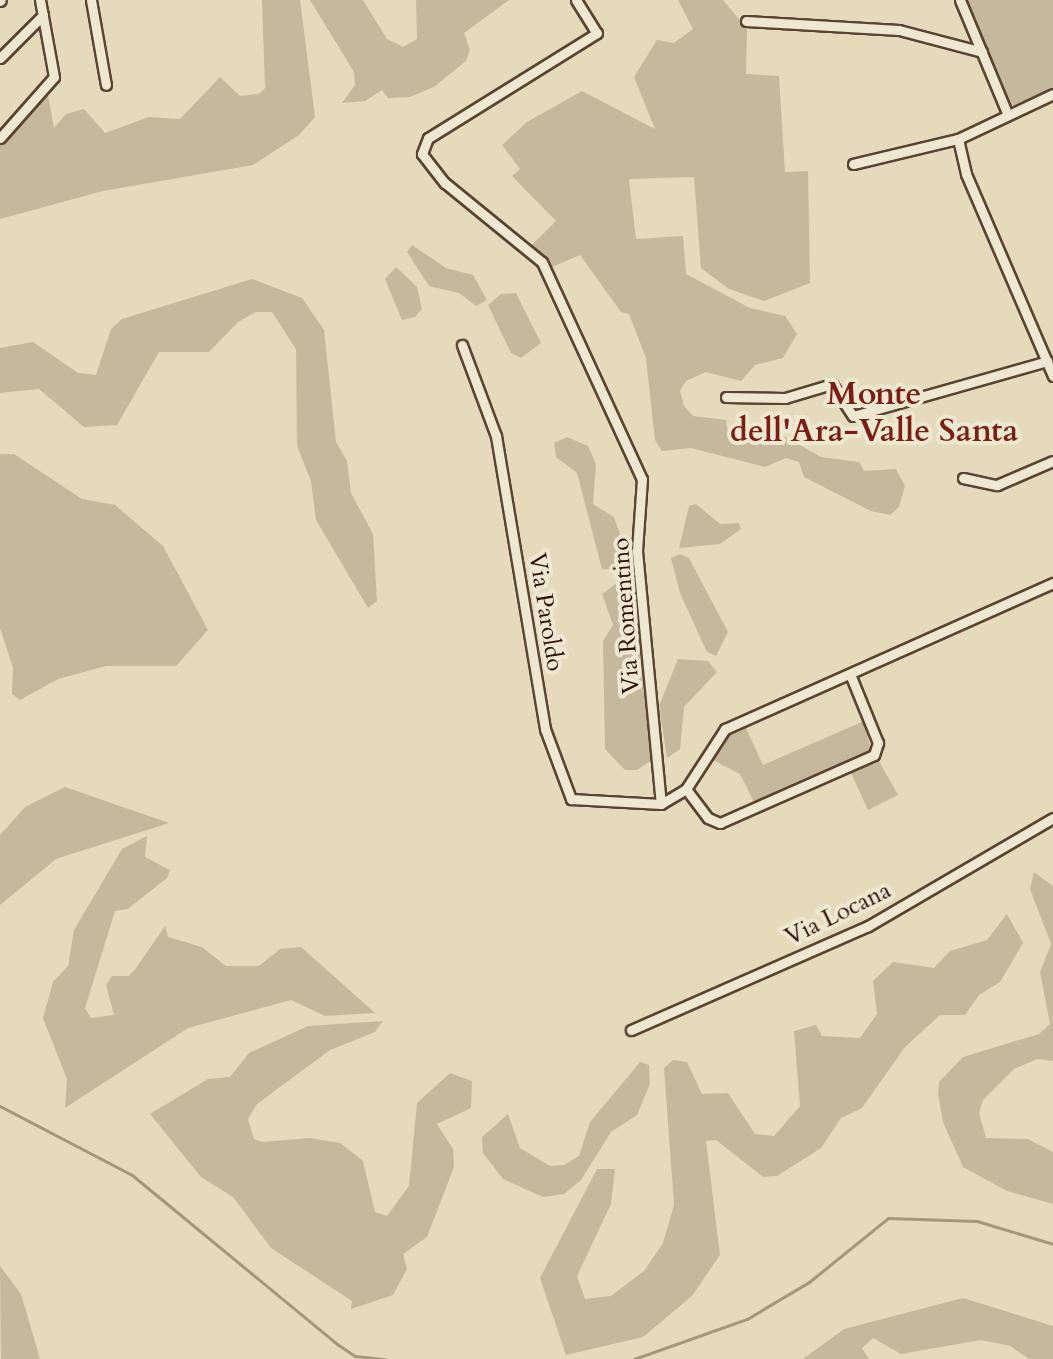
<!DOCTYPE html>
<html>
<head>
<meta charset="utf-8">
<style>
  body { margin:0 }
  #map { position:relative; width:1053px; height:1359px; overflow:hidden; background:#e5dbbc; font-family:Cardo,serif }
  div>[style] { position:absolute }
  [style*='--x'] { left:calc(var(--x)*1px); top:calc(var(--y)*1px); width:calc(var(--w)*1px); rotate:calc(var(--a)*1deg) }
  .green>* { inset:0; background:#c5b89c }
  .stream>* { height:3px; margin:-1.5px; padding:0 1.5px; transform-origin:1.5px; border-radius:1.5px; background:#a6967d }
  .roads { filter:drop-shadow(2px 0 #5a4330) drop-shadow(-2px 0 #5a4330) drop-shadow(0 2px #5a4330) drop-shadow(0 -2px #5a4330) }
  .minor>* { height:9px; margin:-4.5px; padding:0 4.5px; transform-origin:4.5px; border-radius:4.5px; background:#eee8d3 }
  span { translate:-50% -50%; white-space:nowrap; text-align:center; line-height:1.15; -webkit-text-stroke:8px #eee8d3; paint-order:stroke }
  .street-label { font-size:24px; color:#2b1002 }
  .district-label { font-size:32px; color:#7a1f14; font-weight:700 }
</style>
</head>
<body>
<div id="map">
  <div class="green">
    <i style="clip-path:polygon(262px 0,300px 0,315px 117px,299px 135px,253px 165px,103px 191px,0 219px,0 142px,48px 95px,54px 128px,66px 114px,84px 109px,105px 133px,149px 117px,180px 119px,220px 77px,240px 96px,259px 94px,265px 88px)"></i>
    <i style="clip-path:polygon(310px 0,363px 0,387px 39px,403px 47px,417px 39px,416px 0,509px 0,464px 33px,470px 50px,466px 61px,434px 87px,410px 97px,388px 98px,382px 90px,365px 101px,342px 103px,355px 85px,354px 72px)"></i>
    <i style="clip-path:polygon(678px 0,723px 0,747px 29px,746px 74px,779px 76px,785px 172px,808px 171px,810px 283px,764px 301px,729px 289px,701px 268px,694px 177px,629px 179px,636px 239px,683px 236px,686px 274px,750px 308px,785px 316px,797px 334px,783px 358px,755px 365px,741px 381px,706px 372px,686px 381px,680px 391px,684px 406px,693px 416px,726px 420px,728px 432px,782px 435px,821px 457px,859px 462px,864px 471px,896px 469px,905px 486px,899px 507px,890px 515px,871px 511px,804px 477px,799px 462px,786px 458px,765px 467px,691px 448px,662px 451px,655px 440px,646px 358px,629px 314px,621px 312px,580px 255px,552px 267px,531px 246px,556px 221px,512px 176px,520px 169px,502px 145px,527px 122px,582px 91px,655px 129px,634px 77px,657px 40px,674px 43px,693px 29px)"></i>
    <i style="clip-path:polygon(965px 0,1053px 0,1053px 89px,1011px 106px)"></i>
    <i style="clip-path:polygon(412px 245px,446px 268px,473px 275px,487px 300px,476px 306px,459px 293px,429px 286px,407px 252px)"></i>
    <i style="clip-path:polygon(396px 267px,417px 287px,422px 309px,415px 317px,402px 320px,385px 279px)"></i>
    <i style="clip-path:polygon(252px 279px,302px 298px,324px 330px,336px 442px,347px 461px,351px 493px,373px 534px,377px 601px,368px 608px,316px 520px,311px 481px,297px 446px,296px 349px,272px 312px,256px 312px,238px 322px,209px 352px,159px 352px,117px 425px,84px 427px,39px 389px,0 393px,0 348px,33px 342px,78px 373px,96px 375px,111px 329px,122px 319px)"></i>
    <i style="clip-path:polygon(516px 293px,541px 343px,521px 358px,511px 353px,488px 305px,501px 294px)"></i>
    <i style="clip-path:polygon(567px 437px,588px 446px,596px 464px,593px 504px,614px 517px,624px 546px,621px 570px,602px 569px,577px 473px,556px 457px,554px 443px)"></i>
    <i style="clip-path:polygon(0 454px,14px 454px,82px 499px,115px 505px,163px 546px,208px 630px,176px 666px,106px 666px,58px 679px,20px 700px,12px 694px,13px 668px,0 628px)"></i>
    <i style="clip-path:polygon(696px 504px,720px 524px,739px 523px,741px 529px,720px 544px,679px 548px,689px 506px)"></i>
    <i style="clip-path:polygon(680px 554px,689px 558px,728px 632px,716px 656px,707px 652px,680px 593px,671px 558px)"></i>
    <i style="clip-path:polygon(618px 582px,636px 602px,652px 760px,637px 770px,625px 770px,605px 749px,603px 641px,613px 625px,602px 594px)"></i>
    <i style="clip-path:polygon(678px 659px,708px 661px,717px 672px,684px 707px,680px 749px,667px 758px,659px 706px)"></i>
    <i style="clip-path:polygon(864px 721px,871px 751px,754px 802px,740px 774px,709px 758px,724px 736px,744px 724px,763px 765px)"></i>
    <i style="clip-path:polygon(879px 761px,898px 795px,868px 810px,851px 773px)"></i>
    <i style="clip-path:polygon(65px 787px,169px 823px,56px 859px,0 905px,0 835px,25px 807px)"></i>
    <i style="clip-path:polygon(147px 836px,145px 857px,170px 870px,167px 878px,128px 909px,115px 911px,85px 1008px,91px 1018px,114px 1015px,106px 985px,112px 976px,129px 976px,136px 968px,165px 926px,168px 937px,202px 947px,226px 966px,259px 966px,280px 949px,301px 947px,375px 1013px,325px 1016px,291px 1000px,188px 1028px,65px 1108px,67px 1079px,43px 1018px,53px 982px,68px 966px,74px 930px,122px 849px)"></i>
    <i style="clip-path:polygon(1034px 872px,1053px 886px,1053px 1061px,1037px 1059px,1014px 1069px,983px 1100px,979px 1113px,986px 1138px,1028px 1139px,1053px 1152px,1053px 1204px,1007px 1191px,963px 1167px,943px 1122px,938px 1094px,939px 1082px,963px 1057px,1039px 1034px,1050px 1024px,1040px 972px,1051px 944px,1030px 889px)"></i>
    <i style="clip-path:polygon(1007px 914px,1023px 943px,1000px 982px,979px 995px,965px 1015px,940px 1015px,905px 1047px,862px 1108px,841px 1118px,821px 1148px,777px 1176px,763px 1177px,716px 1140px,706px 1141px,720px 1255px,692px 1296px,643px 1337px,566px 1355px,540px 1278px,597px 1169px,615px 1169px,611px 1204px,577px 1276px,585px 1299px,611px 1296px,644px 1271px,663px 1243px,674px 1205px,664px 1068px,673px 1060px,687px 1062px,702px 1094px,728px 1093px,755px 1134px,774px 1136px,800px 1106px,794px 1031px,816px 1025px,822px 1036px,860px 1038px,877px 1014px,873px 981px,893px 962px,934px 968px,950px 951px,987px 940px)"></i>
    <i style="clip-path:polygon(383px 1021px,375px 1032px,330px 1050px,257px 1104px,248px 1119px,254px 1139px,262px 1142px,310px 1138px,340px 1143px,363px 1161px,375px 1212px,387px 1216px,409px 1186px,417px 1103px,450px 1073px,472px 1081px,471px 1108px,437px 1124px,453px 1149px,454px 1167px,427px 1237px,403px 1254px,407px 1269px,393px 1295px,351px 1309px,352px 1301px,271px 1248px,233px 1197px,201px 1177px,150px 1114px,208px 1079px,230px 1077px,249px 1053px,308px 1026px)"></i>
    <i style="clip-path:polygon(640px 1062px,649px 1065px,650px 1084px,637px 1115px,611px 1132px,581px 1180px,564px 1194px,543px 1197px,503px 1179px,483px 1153px,482px 1137px,508px 1114px,520px 1148px,550px 1166px,564px 1165px,579px 1156px,590px 1122px)"></i>
    <i style="clip-path:polygon(0 1266px,21px 1294px,40px 1359px,1px 1359px)"></i>
    <i style="clip-path:polygon(963px 1298px,1053px 1326px,1053px 1359px,1029px 1359px,1010px 1346px,981px 1340px,901px 1354px,873px 1338px,862px 1348px,869px 1359px,803px 1359px,844px 1329px)"></i>
  </div>
  <div class="stream">
    <i style="--x:0;--y:1106;--w:149;--a:27.6"></i>
    <i style="--x:132;--y:1175;--w:266;--a:39.5"></i>
    <i style="--x:337;--y:1344;--w:22;--a:34"></i>
    <i style="--x:355;--y:1356;--w:30;--a:6"></i>
    <i style="--x:634;--y:1359;--w:120;--a:-19.5"></i>
    <i style="--x:747;--y:1319;--w:72;--a:-30.8"></i>
    <i style="--x:809;--y:1282;--w:102;--a:-39"></i>
    <i style="--x:888;--y:1218;--w:89;--a:1.9"></i>
    <i style="--x:977;--y:1221;--w:79;--a:16.8"></i>
  </div>
  <div class="roads">
    <div class="minor">
      <i style="--x:91;--y:0;--w:86;--a:80"></i>
      <i style="--x:576;--y:0;--w:39;--a:58"></i>
      <i style="--x:597;--y:33;--w:199;--a:148.1"></i>
      <i style="--x:428;--y:138;--w:17;--a:111"></i>
      <i style="--x:422;--y:154;--w:37;--a:52"></i>
      <i style="--x:445;--y:183;--w:125;--a:39.2"></i>
      <i style="--x:542;--y:262;--w:239;--a:65.3"></i>
      <i style="--x:642;--y:479;--w:72;--a:94"></i>
      <i style="--x:637;--y:551;--w:254;--a:84.6"></i>
      <i style="--x:661;--y:804;--w:29;--a:-31"></i>
      <i style="--x:686;--y:789;--w:72;--a:-57"></i>
      <i style="--x:725;--y:729;--w:359;--a:-24"></i>
      <i style="--x:960;--y:0;--w:122;--a:67.4"></i>
      <i style="--x:0;--y:1;--w:1;--a:-45"></i>
      <i style="--x:746;--y:21;--w:153;--a:3.4"></i>
      <i style="--x:899;--y:30;--w:86;--a:14.8"></i>
      <i style="--x:0;--y:58;--w:61;--a:-45"></i>
      <i style="--x:0;--y:138;--w:81;--a:-48.5"></i>
      <i style="--x:54;--y:77;--w:78;--a:-100.3"></i>
      <i style="--x:958;--y:139;--w:36;--a:77"></i>
      <i style="--x:966;--y:174;--w:220;--a:66.7"></i>
      <i style="--x:853;--y:164;--w:108;--a:-13.4"></i>
      <i style="--x:958;--y:139;--w:105;--a:-25.3"></i>
      <i style="--x:462;--y:345;--w:97;--a:69.5"></i>
      <i style="--x:496;--y:436;--w:297;--a:80.5"></i>
      <i style="--x:545;--y:729;--w:75;--a:69.6"></i>
      <i style="--x:571;--y:799;--w:90;--a:3.2"></i>
      <i style="--x:726;--y:397;--w:59;--a:1"></i>
      <i style="--x:785;--y:398;--w:49;--a:-16.6"></i>
      <i style="--x:832;--y:384;--w:38;--a:57"></i>
      <i style="--x:853;--y:416;--w:202;--a:-15.8"></i>
      <i style="--x:963;--y:478;--w:35;--a:12"></i>
      <i style="--x:997;--y:485;--w:61;--a:-23.2"></i>
      <i style="--x:686;--y:789;--w:36;--a:53"></i>
      <i style="--x:708;--y:818;--w:13;--a:23"></i>
      <i style="--x:720;--y:823;--w:168;--a:-23.8"></i>
      <i style="--x:874;--y:755;--w:13;--a:-72"></i>
      <i style="--x:878;--y:743;--w:74;--a:-112.1"></i>
      <i style="--x:631;--y:1030;--w:259;--a:-23.7"></i>
      <i style="--x:868;--y:926;--w:214;--a:-30.3"></i>
    </div>
  </div>
  <div class="street-label">
    <span style="left:546px;top:612px;rotate:81deg">Via Paroldo</span>
    <span style="left:626px;top:616px;rotate:-94deg">Via Romentino</span>
    <span style="left:838px;top:914px;rotate:-26deg">Via Locana</span>
  </div>
  <div class="district-label">
    <span style="left:874px;top:413px">Monte<br>dell'Ara-Valle Santa</span>
  </div>
</div>
</body>
</html>
